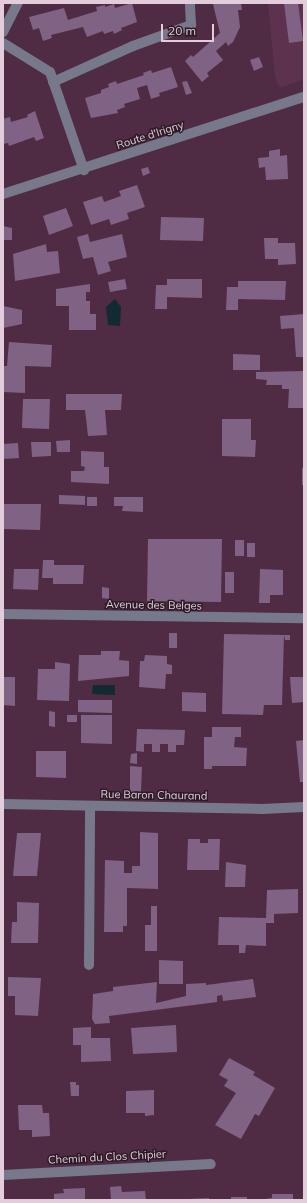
<!DOCTYPE html>
<html>
<head>
<meta charset="utf-8">
<style>
  body { margin:0 }
  #map { position:relative; width:307px; height:1203px; overflow:hidden; background:#4f2c43; font-family:Mulish,sans-serif }
  div>[style] { position:absolute }
  [style*='--x'] { left:calc(var(--x)*1px); top:calc(var(--y)*1px); width:calc(var(--w)*1px); rotate:calc(var(--a)*1deg) }
  .built>* { inset:0; background:#5c324e }
  .water>* { inset:0; background:#132a32 }
  .building>* { inset:0; background:#7f6284 }
  .minor>* { height:10px; margin:-5px; padding:0 5px; transform-origin:5px; border-radius:5px; background:#77798b }
  span { translate:-50% -50%; white-space:nowrap; text-align:center; line-height:1.15; -webkit-text-stroke:3px #2b1b25; paint-order:stroke }
  .street-label { font-size:11px; color:#e3cdda }
  .frame { position:absolute; inset:0; border:4px solid #e3cdda; pointer-events:none }
  .scale { position:absolute; left:161px; top:24px; width:53px; height:18px; box-sizing:border-box; border:2px solid #e3cdda; border-top:0; padding-left:5px; font-size:12px; line-height:14px; white-space:nowrap; color:#e3cdda; -webkit-text-stroke:3px #2b1b25; paint-order:stroke }
</style>
</head>
<body>
<div id="map">
  <div class="built">
    <i style="clip-path:polygon(268px 3px,304px 3px,304px 79px,280px 88px,275px 77px)"></i>
  </div>
  <div class="water">
    <i style="clip-path:polygon(115px 299px,121px 307px,120px 326px,108px 325px,106px 307px)"></i>
    <i style="clip-path:polygon(93px 685px,115px 685px,115px 695px,92px 694px)"></i>
  </div>
  <div class="building">
    <i style="clip-path:polygon(132px 3px,137px 22px,121px 28px,122px 30px,114px 34px,113px 31px,104px 34px,103px 31px,87px 37px,83px 27px,51px 35px,52px 38px,43px 41px,39px 28px,33px 30px,29px 17px,64px 8px,68px 20px,97px 11px,96px 7px,105px 5px,105px 7px,114px 4px,115px 8px)"></i>
    <i style="clip-path:polygon(216px 3px,241px 3px,242px 10px,238px 10px,240px 27px,233px 42px,228px 46px,226px 42px,216px 51px,223px 60px,207px 73px,209px 76px,202px 82px,185px 61px,191px 55px,193px 57px,220px 33px,213px 4px)"></i>
    <i style="clip-path:polygon(284px 3px,298px 3px,303px 41px,289px 43px)"></i>
    <i style="clip-path:polygon(259px 57px,263px 67px,254px 71px,250px 60px)"></i>
    <i style="clip-path:polygon(171px 67px,178px 87px,159px 93px,160px 96px,151px 99px,147px 85px,137px 88px,140px 99px,124px 104px,125px 107px,117px 110px,118px 113px,91px 118px,85px 98px,101px 93px,101px 90px,109px 87px,108px 84px,116px 81px,117px 84px,144px 75px,143px 73px,151px 70px,152px 73px)"></i>
    <i style="clip-path:polygon(187px 81px,192px 93px,186px 95px,182px 82px)"></i>
    <i style="clip-path:polygon(35px 111px,44px 138px,36px 141px,34px 137px,9px 146px,8px 143px,3px 144px,3px 119px,10px 117px,11px 122px,28px 117px,27px 115px)"></i>
    <i style="clip-path:polygon(280px 149px,280px 156px,287px 155px,288px 179px,266px 180px,265px 167px,259px 168px,258px 158px,269px 157px,269px 151px)"></i>
    <i style="clip-path:polygon(148px 167px,150px 173px,143px 176px,141px 169px)"></i>
    <i style="clip-path:polygon(137px 185px,145px 207px,127px 213px,129px 219px,111px 225px,109px 219px,91px 225px,83px 202px,102px 196px,104px 202px,121px 196px,119px 191px)"></i>
    <i style="clip-path:polygon(66px 208px,73px 226px,49px 235px,43px 216px)"></i>
    <i style="clip-path:polygon(161px 217px,204px 218px,203px 241px,160px 240px)"></i>
    <i style="clip-path:polygon(3px 226px,12px 228px,12px 240px,3px 240px)"></i>
    <i style="clip-path:polygon(88px 234px,90px 242px,122px 234px,127px 257px,108px 262px,111px 271px,98px 275px,93px 257px,83px 259px,77px 237px)"></i>
    <i style="clip-path:polygon(264px 238px,278px 238px,278px 243px,295px 243px,296px 264px,278px 265px,278px 259px,265px 259px)"></i>
    <i style="clip-path:polygon(46px 244px,47px 252px,58px 251px,60px 273px,15px 281px,13px 254px)"></i>
    <i style="clip-path:polygon(125px 279px,127px 289px,110px 292px,108px 282px)"></i>
    <i style="clip-path:polygon(167px 279px,202px 279px,202px 298px,167px 297px,167px 309px,155px 309px,156px 285px,167px 285px)"></i>
    <i style="clip-path:polygon(238px 281px,286px 281px,285px 300px,238px 299px,238px 310px,226px 310px,227px 287px,238px 287px)"></i>
    <i style="clip-path:polygon(90px 284px,90px 292px,86px 292px,86px 301px,90px 301px,90px 314px,96px 314px,96px 330px,69px 330px,69px 306px,56px 306px,56px 289px)"></i>
    <i style="clip-path:polygon(3px 306px,22px 310px,22px 324px,3px 328px)"></i>
    <i style="clip-path:polygon(304px 314px,304px 357px,296px 357px,294px 328px,281px 329px,280px 316px)"></i>
    <i style="clip-path:polygon(9px 342px,52px 345px,51px 367px,25px 366px,25px 393px,3px 392px,3px 366px,7px 366px)"></i>
    <i style="clip-path:polygon(233px 354px,260px 355px,260px 370px,233px 370px)"></i>
    <i style="clip-path:polygon(304px 371px,304px 408px,288px 408px,289px 389px,282px 389px,282px 385px,266px 385px,267px 380px,256px 379px,256px 372px)"></i>
    <i style="clip-path:polygon(66px 394px,122px 394px,121px 410px,105px 410px,107px 435px,88px 436px,85px 410px,66px 410px)"></i>
    <i style="clip-path:polygon(23px 399px,50px 399px,49px 429px,22px 428px)"></i>
    <i style="clip-path:polygon(222px 419px,251px 419px,251px 440px,256px 440px,255px 457px,222px 456px)"></i>
    <i style="clip-path:polygon(70px 440px,70px 452px,57px 452px,56px 441px)"></i>
    <i style="clip-path:polygon(31px 442px,51px 442px,51px 456px,32px 457px)"></i>
    <i style="clip-path:polygon(18px 443px,19px 458px,3px 459px,3px 444px)"></i>
    <i style="clip-path:polygon(81px 451px,104px 452px,104px 467px,109px 467px,109px 484px,71px 482px,71px 471px,84px 471px,85px 467px,81px 466px)"></i>
    <i style="clip-path:polygon(302px 468px,304px 468px,304px 485px,302px 485px)"></i>
    <i style="clip-path:polygon(59px 495px,85px 496px,85px 505px,59px 504px)"></i>
    <i style="clip-path:polygon(87px 497px,97px 497px,97px 506px,87px 506px)"></i>
    <i style="clip-path:polygon(114px 497px,143px 497px,143px 512px,122px 511px,123px 506px,114px 506px)"></i>
    <i style="clip-path:polygon(3px 504px,41px 504px,40px 530px,3px 529px)"></i>
    <i style="clip-path:polygon(148px 539px,222px 539px,221px 602px,147px 601px)"></i>
    <i style="clip-path:polygon(235px 540px,244px 540px,244px 556px,235px 556px)"></i>
    <i style="clip-path:polygon(247px 543px,255px 543px,255px 557px,247px 557px)"></i>
    <i style="clip-path:polygon(43px 560px,54px 560px,54px 565px,84px 565px,83px 584px,53px 584px,53px 578px,42px 578px)"></i>
    <i style="clip-path:polygon(14px 569px,39px 569px,38px 590px,13px 589px)"></i>
    <i style="clip-path:polygon(260px 569px,283px 570px,283px 595px,270px 595px,270px 603px,259px 603px)"></i>
    <i style="clip-path:polygon(225px 572px,234px 572px,234px 593px,225px 593px)"></i>
    <i style="clip-path:polygon(102px 587px,109px 588px,109px 599px,102px 598px)"></i>
    <i style="clip-path:polygon(169px 633px,177px 633px,177px 648px,169px 648px)"></i>
    <i style="clip-path:polygon(224px 634px,284px 635px,282px 705px,264px 705px,263px 715px,222px 714px)"></i>
    <i style="clip-path:polygon(284px 635px,290px 635px,290px 640px,285px 640px)"></i>
    <i style="clip-path:polygon(101px 651px,120px 651px,119px 660px,129px 661px,129px 676px,78px 681px,79px 655px,101px 655px)"></i>
    <i style="clip-path:polygon(145px 655px,167px 656px,167px 664px,172px 665px,172px 674px,166px 674px,165px 689px,139px 687px,140px 661px,144px 661px)"></i>
    <i style="clip-path:polygon(55px 662px,70px 664px,69px 701px,37px 700px,38px 669px,55px 669px)"></i>
    <i style="clip-path:polygon(3px 677px,15px 677px,15px 706px,3px 705px)"></i>
    <i style="clip-path:polygon(290px 677px,304px 677px,304px 702px,292px 703px)"></i>
    <i style="clip-path:polygon(182px 692px,206px 693px,206px 712px,182px 711px)"></i>
    <i style="clip-path:polygon(78px 700px,112px 700px,112px 713px,78px 712px)"></i>
    <i style="clip-path:polygon(49px 711px,55px 712px,55px 727px,49px 726px)"></i>
    <i style="clip-path:polygon(67px 715px,77px 715px,77px 722px,67px 722px)"></i>
    <i style="clip-path:polygon(81px 715px,112px 715px,112px 744px,81px 743px)"></i>
    <i style="clip-path:polygon(212px 727px,241px 727px,241px 737px,235px 737px,234px 747px,247px 748px,246px 766px,212px 766px,212px 769px,204px 769px,204px 737px,212px 737px)"></i>
    <i style="clip-path:polygon(137px 729px,185px 730px,184px 745px,176px 745px,176px 752px,168px 752px,168px 744px,160px 744px,160px 752px,152px 752px,152px 744px,144px 744px,144px 752px,136px 751px)"></i>
    <i style="clip-path:polygon(304px 740px,304px 782px,300px 782px,296px 741px)"></i>
    <i style="clip-path:polygon(36px 751px,66px 751px,66px 778px,36px 777px)"></i>
    <i style="clip-path:polygon(137px 753px,137px 764px,130px 763px,131px 754px)"></i>
    <i style="clip-path:polygon(130px 766px,142px 767px,141px 792px,130px 792px)"></i>
    <i style="clip-path:polygon(140px 832px,158px 833px,158px 889px,127px 888px,127px 926px,123px 926px,123px 932px,104px 932px,105px 860px,124px 861px,124px 873px,132px 873px,132px 866px,140px 866px)"></i>
    <i style="clip-path:polygon(17px 833px,41px 833px,37px 876px,13px 876px)"></i>
    <i style="clip-path:polygon(188px 839px,200px 839px,200px 843px,208px 843px,208px 839px,220px 839px,219px 870px,187px 870px)"></i>
    <i style="clip-path:polygon(226px 862px,246px 865px,245px 887px,225px 887px)"></i>
    <i style="clip-path:polygon(298px 889px,298px 913px,274px 914px,274px 923px,266px 923px,266px 946px,246px 945px,245px 953px,239px 953px,239px 945px,218px 945px,219px 917px,266px 918px,267px 890px)"></i>
    <i style="clip-path:polygon(17px 902px,39px 903px,38px 943px,11px 943px,12px 922px,17px 922px)"></i>
    <i style="clip-path:polygon(151px 906px,157px 906px,157px 951px,145px 951px,145px 925px,151px 925px)"></i>
    <i style="clip-path:polygon(159px 960px,183px 961px,183px 984px,159px 984px)"></i>
    <i style="clip-path:polygon(8px 977px,41px 978px,38px 1016px,15px 1015px,15px 996px,8px 996px)"></i>
    <i style="clip-path:polygon(253px 979px,256px 997px,223px 1001px,222px 995px,217px 996px,217px 1002px,109px 1016px,110px 1023px,95px 1024px,92px 1019px,93px 994px,113px 991px,113px 987px,157px 982px,156px 1003px,186px 996px,186px 984px,206px 983px,206px 985px)"></i>
    <i style="clip-path:polygon(176px 1025px,177px 1052px,133px 1054px,131px 1028px)"></i>
    <i style="clip-path:polygon(91px 1027px,91px 1038px,110px 1038px,111px 1061px,81px 1062px,81px 1045px,73px 1045px,73px 1028px)"></i>
    <i style="clip-path:polygon(229px 1058px,255px 1072px,253px 1075px,275px 1088px,259px 1116px,255px 1114px,241px 1139px,215px 1125px,236px 1093px,224px 1086px,228px 1080px,219px 1075px)"></i>
    <i style="clip-path:polygon(70px 1082px,76px 1082px,76px 1085px,79px 1085px,79px 1096px,71px 1096px)"></i>
    <i style="clip-path:polygon(154px 1090px,154px 1115px,145px 1116px,145px 1113px,126px 1113px,126px 1091px)"></i>
    <i style="clip-path:polygon(18px 1105px,42px 1105px,43px 1113px,49px 1113px,50px 1136px,32px 1137px,32px 1130px,19px 1130px)"></i>
    <i style="clip-path:polygon(121px 1186px,122px 1192px,145px 1191px,146px 1200px,111px 1200px,110px 1187px)"></i>
    <i style="clip-path:polygon(85px 1188px,85px 1200px,54px 1200px,54px 1194px,64px 1193px,63px 1189px)"></i>
    <i style="clip-path:polygon(272px 1194px,293px 1194px,293px 1200px,258px 1200px,272px 1198px)"></i>
    <i style="clip-path:polygon(231px 1197px,247px 1197px,247px 1200px,231px 1200px)"></i>
    <i style="clip-path:polygon(209px 1198px,209px 1200px,189px 1200px,189px 1199px)"></i>
  </div>
  <div class="minor">
    <i style="--x:3;--y:32;--w:33;--a:-63"></i>
    <i style="--x:3;--y:43;--w:55;--a:31.7"></i>
    <i style="--x:50;--y:72;--w:104;--a:70.9"></i>
    <i style="--x:53;--y:82;--w:88;--a:-24.2"></i>
    <i style="--x:133;--y:46;--w:62;--a:-19.9"></i>
    <i style="--x:191;--y:25;--w:22;--a:-93"></i>
    <i style="--x:3;--y:194;--w:316;--a:-17.9"></i>
    <i style="--x:3;--y:614;--w:301;--a:0.8"></i>
    <i style="--x:3;--y:804;--w:259;--a:1.1"></i>
    <i style="--x:262;--y:809;--w:42;--a:-2.7"></i>
    <i style="--x:89;--y:965;--w:159;--a:-89.6"></i>
    <i style="--x:3;--y:1175;--w:208;--a:-3"></i>
  </div>
  <div class="street-label">
    <span style="left:150px;top:135px;rotate:-18deg">Route d'Irigny</span>
    <span style="left:154px;top:605px;rotate:1deg">Avenue des Belges</span>
    <span style="left:154px;top:795px;rotate:1deg">Rue Baron Chaurand</span>
    <span style="left:107px;top:1157px;rotate:-3deg">Chemin du Clos Chipier</span>
  </div>
  <div class="frame"></div>
  <div class="scale">20 m</div>
</div>
</body>
</html>
